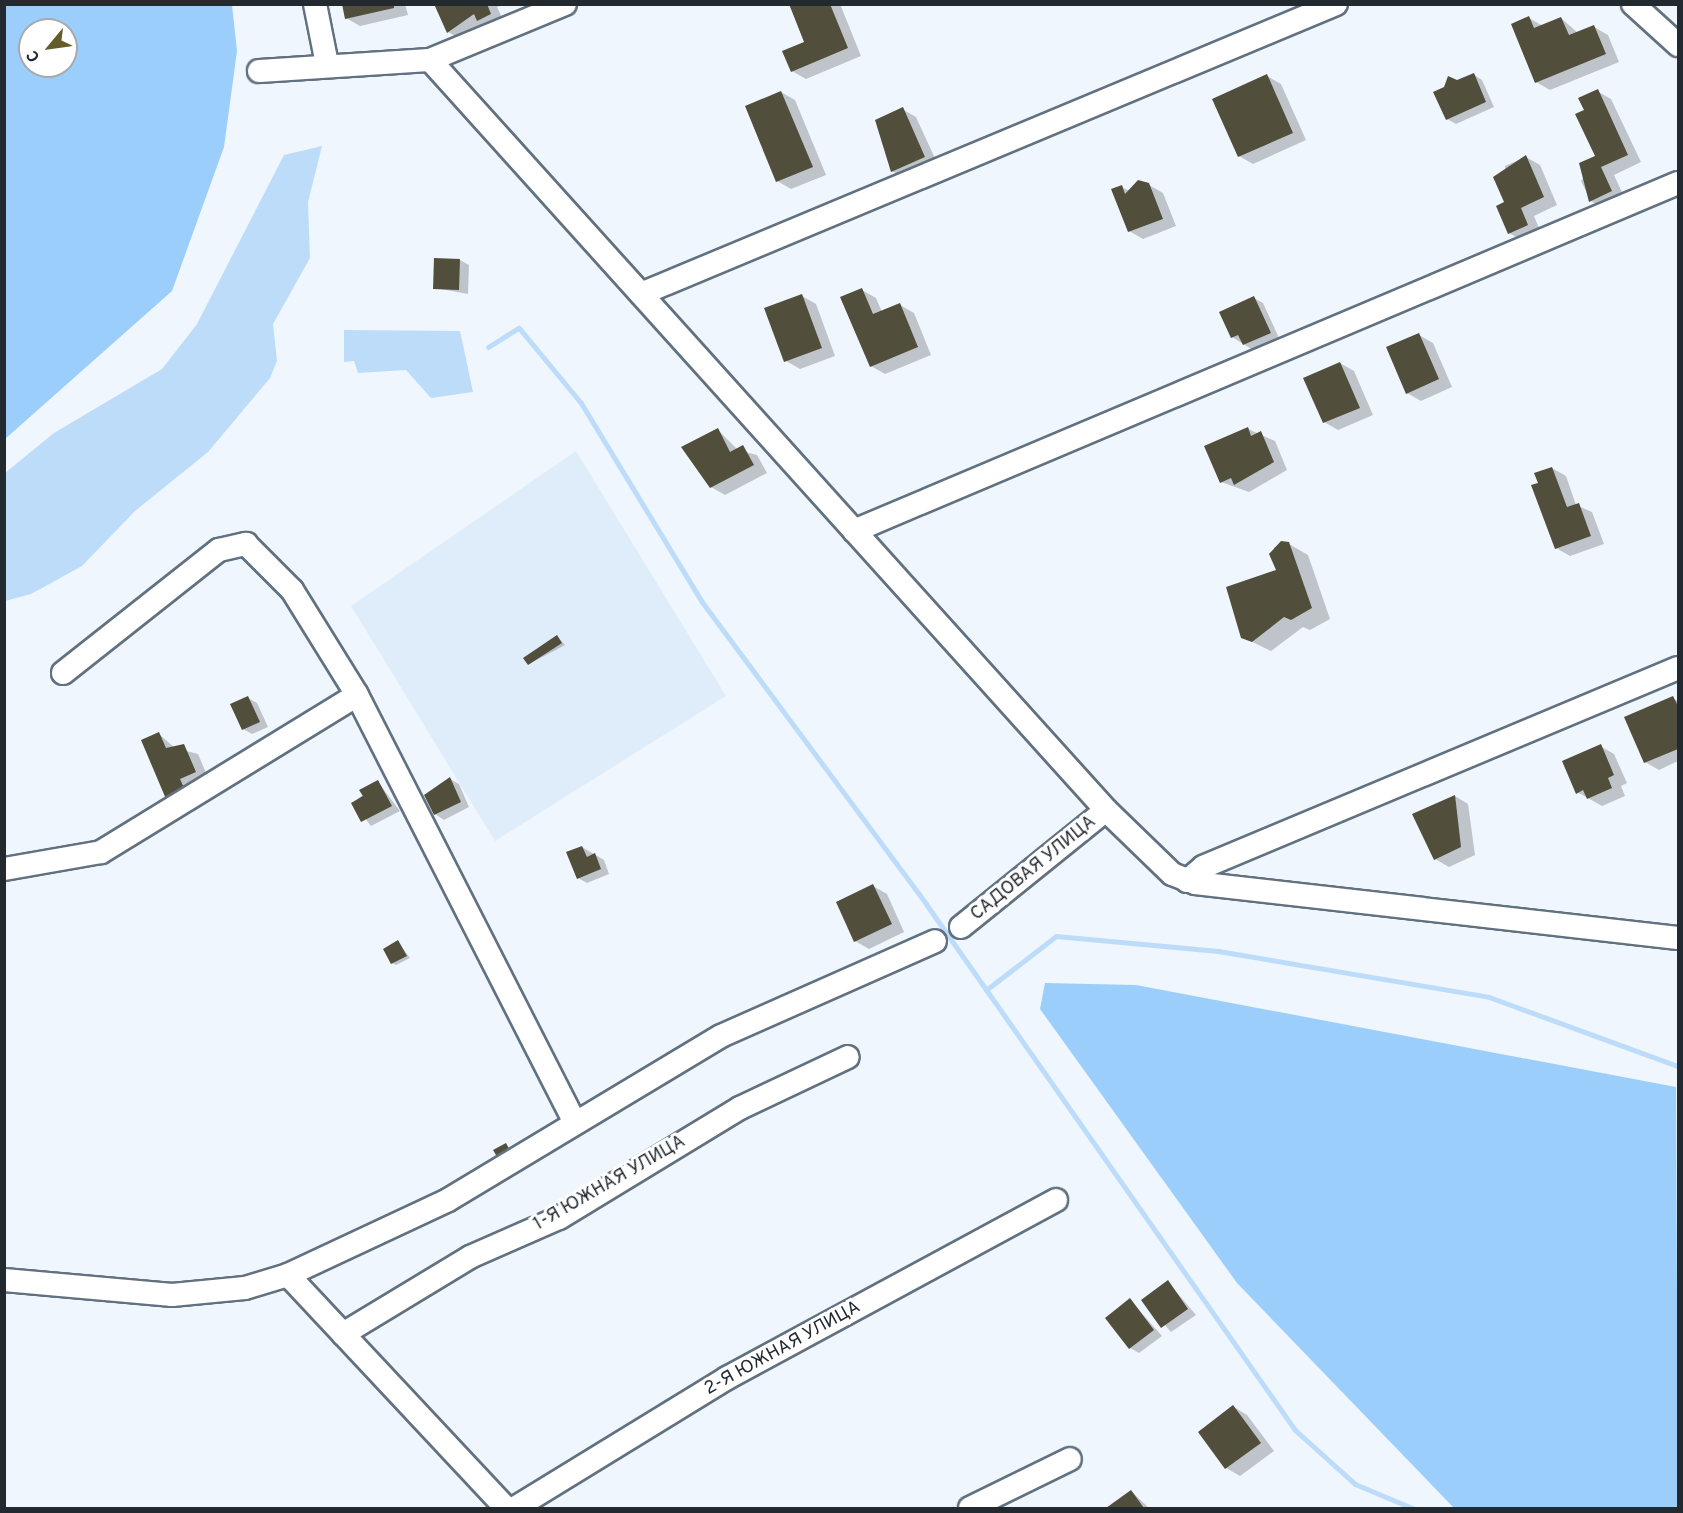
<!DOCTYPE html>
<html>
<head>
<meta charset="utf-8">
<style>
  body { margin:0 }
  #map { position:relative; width:1683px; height:1513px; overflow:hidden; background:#eff6fd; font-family:Overpass,sans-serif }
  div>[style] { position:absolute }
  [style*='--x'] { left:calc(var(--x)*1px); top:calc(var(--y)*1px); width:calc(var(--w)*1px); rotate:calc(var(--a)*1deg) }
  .built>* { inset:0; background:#dfedfa }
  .green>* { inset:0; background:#9ccefb }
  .water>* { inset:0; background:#bddcf9 }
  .shadow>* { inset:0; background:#0003 }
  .stream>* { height:5px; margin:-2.5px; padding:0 2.5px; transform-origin:2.5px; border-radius:2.5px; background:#bddcf9 }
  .building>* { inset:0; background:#514e3c }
  .roads { filter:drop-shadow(2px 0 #62717f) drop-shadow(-2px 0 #62717f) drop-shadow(0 2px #62717f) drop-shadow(0 -2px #62717f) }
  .minor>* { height:22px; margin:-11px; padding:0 11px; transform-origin:11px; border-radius:11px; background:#fff }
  span { translate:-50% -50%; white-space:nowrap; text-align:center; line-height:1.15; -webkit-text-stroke:6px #fff; paint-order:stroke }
  .street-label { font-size:18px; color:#22292f }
  .frame { position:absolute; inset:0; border:6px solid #22292f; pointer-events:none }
  .north { position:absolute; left:18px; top:18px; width:60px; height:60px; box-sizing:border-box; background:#fff; border:2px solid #a7a9ac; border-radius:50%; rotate:241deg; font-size:16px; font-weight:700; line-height:24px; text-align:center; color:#22292f }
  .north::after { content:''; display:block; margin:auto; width:21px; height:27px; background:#655c29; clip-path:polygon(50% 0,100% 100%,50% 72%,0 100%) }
</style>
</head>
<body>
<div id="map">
  <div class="built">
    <i style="clip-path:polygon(576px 451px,726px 696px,495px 841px,351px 606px)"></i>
  </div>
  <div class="green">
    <i style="clip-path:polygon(evenodd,5px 4px,232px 5px,237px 51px,224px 147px,172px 291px,5px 439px,5px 4px,30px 30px,66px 30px,66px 66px,30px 66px,30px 30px)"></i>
    <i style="clip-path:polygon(1045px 983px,1136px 985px,1676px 1087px,1678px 1508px,1454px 1508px,1237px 1283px,1040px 1009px)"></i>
  </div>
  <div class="water">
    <i style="clip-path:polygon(322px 146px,308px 202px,310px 258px,273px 324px,277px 361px,270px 378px,208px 452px,135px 511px,82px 566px,31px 594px,5px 601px,5px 473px,54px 433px,162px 369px,197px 324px,284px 155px)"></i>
    <i style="clip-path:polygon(344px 330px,460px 331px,473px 392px,431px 398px,406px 370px,358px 373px,354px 361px,344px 362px)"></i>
  </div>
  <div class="shadow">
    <i style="clip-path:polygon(343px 4px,405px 4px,408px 15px,360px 26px,346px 18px)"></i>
    <i style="clip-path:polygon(436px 4px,502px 5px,497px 7px,504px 22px,492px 28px,485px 24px,462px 40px,448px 32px)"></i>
    <i style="clip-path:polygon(790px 4px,840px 4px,861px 56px,806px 79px,792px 71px,806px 43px)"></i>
    <i style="clip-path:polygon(1529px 18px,1543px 26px,1561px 18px,1578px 33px,1594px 27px,1608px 35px,1619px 62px,1550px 90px,1536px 82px)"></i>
    <i style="clip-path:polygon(1473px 74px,1482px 80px,1494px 107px,1456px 124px,1447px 119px,1457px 81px)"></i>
    <i style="clip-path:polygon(1267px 76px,1281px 84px,1306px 140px,1253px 164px,1239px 156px)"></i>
    <i style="clip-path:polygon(1597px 91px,1611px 99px,1641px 162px,1614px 175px,1625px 199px,1604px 209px,1591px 201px,1581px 181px,1597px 156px,1586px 111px)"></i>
    <i style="clip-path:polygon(781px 92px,795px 100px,826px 175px,791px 189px,777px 181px)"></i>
    <i style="clip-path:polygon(902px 109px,916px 117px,938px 165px,906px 179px,892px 171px)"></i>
    <i style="clip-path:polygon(1526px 157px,1540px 165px,1557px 205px,1534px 216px,1541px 233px,1523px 241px,1509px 233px,1505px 166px)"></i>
    <i style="clip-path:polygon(1149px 185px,1163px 193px,1176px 226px,1143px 239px,1129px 231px,1121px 187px,1130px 191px)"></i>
    <i style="clip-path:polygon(460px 260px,469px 265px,468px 294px,435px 288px)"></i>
    <i style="clip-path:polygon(862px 290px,876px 298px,882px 312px,900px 305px,914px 313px,931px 355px,885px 374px,871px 366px)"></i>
    <i style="clip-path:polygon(802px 296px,816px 304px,835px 356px,800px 369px,786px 361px)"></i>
    <i style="clip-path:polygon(1254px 298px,1263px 303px,1279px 338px,1253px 350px,1232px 337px)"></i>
    <i style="clip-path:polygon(1419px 335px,1433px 343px,1452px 387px,1421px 401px,1407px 393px)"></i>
    <i style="clip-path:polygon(1340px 363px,1354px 371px,1373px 415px,1338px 430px,1324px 422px)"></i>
    <i style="clip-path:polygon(1248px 429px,1275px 441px,1287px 470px,1249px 492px,1221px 482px)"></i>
    <i style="clip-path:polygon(718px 430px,738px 450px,757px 455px,767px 473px,725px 495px,711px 487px)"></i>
    <i style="clip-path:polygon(1552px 468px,1566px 476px,1576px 505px,1592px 512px,1604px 544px,1570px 556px,1556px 548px,1540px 484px)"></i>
    <i style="clip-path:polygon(1289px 544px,1308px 555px,1330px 619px,1310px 630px,1303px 627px,1271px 651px,1242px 637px,1278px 571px,1274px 547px)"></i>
    <i style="clip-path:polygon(557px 637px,565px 645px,529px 664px)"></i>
    <i style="clip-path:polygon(248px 698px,257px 703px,268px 727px,252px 734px,243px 729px)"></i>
    <i style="clip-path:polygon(1672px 698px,1678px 701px,1678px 761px,1659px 770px,1645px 762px,1626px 717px)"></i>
    <i style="clip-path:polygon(159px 734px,175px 748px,198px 754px,209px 780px,181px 805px)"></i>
    <i style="clip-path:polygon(1600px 746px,1614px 754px,1627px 783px,1621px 786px,1625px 796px,1602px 806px,1577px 792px)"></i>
    <i style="clip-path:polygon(450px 779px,459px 784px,469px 807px,444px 820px,435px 814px)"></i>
    <i style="clip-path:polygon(378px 782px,400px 811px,371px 826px,353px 803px)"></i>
    <i style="clip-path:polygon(1455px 796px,1468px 804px,1475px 855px,1449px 867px,1435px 859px)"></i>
    <i style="clip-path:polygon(582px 847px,604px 860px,609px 874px,587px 883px,578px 878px)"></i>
    <i style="clip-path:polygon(873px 886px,887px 894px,904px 932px,869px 949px,855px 941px)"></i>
    <i style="clip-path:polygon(398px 942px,410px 958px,396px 965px,392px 963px)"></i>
    <i style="clip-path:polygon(1168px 1282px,1196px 1315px,1171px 1332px,1143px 1300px)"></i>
    <i style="clip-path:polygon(1130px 1300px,1162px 1336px,1139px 1353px,1130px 1348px)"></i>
    <i style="clip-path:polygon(1234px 1407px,1247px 1415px,1274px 1451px,1240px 1476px,1226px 1468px)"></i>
    <i style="clip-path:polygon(1132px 1492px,1149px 1508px,1108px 1508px)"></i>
  </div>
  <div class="stream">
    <i style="--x:488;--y:347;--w:36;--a:-32"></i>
    <i style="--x:519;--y:328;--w:97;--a:50.4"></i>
    <i style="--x:581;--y:403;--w:233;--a:58.7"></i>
    <i style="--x:702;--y:602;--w:376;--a:53.4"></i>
    <i style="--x:926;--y:904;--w:643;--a:54.95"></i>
    <i style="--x:1295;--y:1430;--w:81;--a:42"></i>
    <i style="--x:1355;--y:1484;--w:62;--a:22.8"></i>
    <i style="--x:986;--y:990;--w:88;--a:-37.6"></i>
    <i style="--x:1056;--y:936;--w:163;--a:5.3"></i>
    <i style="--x:1218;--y:951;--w:275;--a:9.6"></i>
    <i style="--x:1489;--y:997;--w:201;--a:20.1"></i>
  </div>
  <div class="building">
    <i style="clip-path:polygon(342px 4px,394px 4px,394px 8px,345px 19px)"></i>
    <i style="clip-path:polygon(434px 4px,487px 4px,491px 14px,477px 21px,474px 14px,447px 33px)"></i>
    <i style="clip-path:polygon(789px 4px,830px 4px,848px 48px,791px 72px,782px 51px,804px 42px)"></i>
    <i style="clip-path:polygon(1529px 16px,1534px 28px,1561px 17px,1569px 35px,1594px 25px,1606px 54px,1535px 83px,1511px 24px)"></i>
    <i style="clip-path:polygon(1474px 73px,1486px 102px,1446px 120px,1433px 92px,1444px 87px,1448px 76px,1457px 80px)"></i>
    <i style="clip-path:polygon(1267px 74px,1293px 133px,1238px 157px,1212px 99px)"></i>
    <i style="clip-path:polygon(1598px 89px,1628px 155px,1601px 167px,1612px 191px,1589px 202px,1579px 163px,1595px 156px,1575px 114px,1584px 110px,1578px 98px)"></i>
    <i style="clip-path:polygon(781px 91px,813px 167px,776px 182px,745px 106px)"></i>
    <i style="clip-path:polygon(903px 107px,925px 157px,891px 172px,875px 120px)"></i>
    <i style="clip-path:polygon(1526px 155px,1544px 197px,1521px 208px,1528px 225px,1508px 234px,1496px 206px,1504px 202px,1493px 177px)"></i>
    <i style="clip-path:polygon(1138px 180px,1149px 183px,1163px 219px,1128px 232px,1111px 189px,1122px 185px,1125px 194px)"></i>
    <i style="clip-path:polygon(434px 258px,460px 259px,459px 290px,433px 289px)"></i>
    <i style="clip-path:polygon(862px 288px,873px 314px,900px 303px,918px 347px,870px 367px,840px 297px)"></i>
    <i style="clip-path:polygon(802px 294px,822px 348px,784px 362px,764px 308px)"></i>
    <i style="clip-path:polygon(1254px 296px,1271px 333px,1243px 345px,1238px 335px,1231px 338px,1219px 312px)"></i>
    <i style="clip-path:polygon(1419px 333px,1439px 379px,1406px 394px,1386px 347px)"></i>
    <i style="clip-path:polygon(1340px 362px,1360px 408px,1323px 423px,1303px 378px)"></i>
    <i style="clip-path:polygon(1248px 427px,1251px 436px,1261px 431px,1274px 462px,1234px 485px,1231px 478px,1220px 483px,1204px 446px)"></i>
    <i style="clip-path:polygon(718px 428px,730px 452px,743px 445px,754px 465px,710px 488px,681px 447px)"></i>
    <i style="clip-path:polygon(1552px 467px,1567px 507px,1579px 503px,1591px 536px,1555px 549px,1531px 485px,1538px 483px,1534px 473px)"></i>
    <i style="clip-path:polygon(1281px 541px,1289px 542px,1312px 608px,1291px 620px,1284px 617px,1252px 642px,1241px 638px,1226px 587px,1276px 570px,1269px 554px)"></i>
    <i style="clip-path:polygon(557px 635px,562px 643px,528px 665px,523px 658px)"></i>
    <i style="clip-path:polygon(248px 696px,260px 722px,242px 730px,230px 704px)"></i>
    <i style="clip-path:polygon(1673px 696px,1678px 706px,1678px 749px,1644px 763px,1624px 717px)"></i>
    <i style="clip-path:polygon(159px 732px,166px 748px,184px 744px,196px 772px,180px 779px,185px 790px,166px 799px,141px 740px)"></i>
    <i style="clip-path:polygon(1601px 744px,1614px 775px,1608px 778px,1612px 788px,1587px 799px,1583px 790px,1576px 794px,1562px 761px)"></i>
    <i style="clip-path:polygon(450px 777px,461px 802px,434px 815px,424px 795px)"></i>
    <i style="clip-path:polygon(378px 780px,392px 806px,361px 822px,351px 803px,363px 796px,359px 790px)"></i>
    <i style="clip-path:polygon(1455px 795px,1461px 847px,1434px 860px,1412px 814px)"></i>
    <i style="clip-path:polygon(582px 846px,587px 857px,595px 853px,601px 869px,577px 879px,566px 852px)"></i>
    <i style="clip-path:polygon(873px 884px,892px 924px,854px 942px,836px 902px)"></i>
    <i style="clip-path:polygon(398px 940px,407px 956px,391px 964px,383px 949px)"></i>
    <i style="clip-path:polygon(506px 1143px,514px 1158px,502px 1165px,493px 1150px)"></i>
    <i style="clip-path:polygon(1168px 1280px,1188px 1309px,1161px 1328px,1141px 1300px)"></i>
    <i style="clip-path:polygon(1130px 1298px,1154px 1330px,1129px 1349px,1105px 1318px)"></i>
    <i style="clip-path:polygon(1233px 1405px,1261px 1443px,1225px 1469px,1198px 1432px)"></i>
    <i style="clip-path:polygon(1131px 1490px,1144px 1508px,1106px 1508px)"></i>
  </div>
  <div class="roads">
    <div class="minor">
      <i style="--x:315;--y:4;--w:61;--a:78.7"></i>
      <i style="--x:1633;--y:4;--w:61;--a:42.3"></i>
      <i style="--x:430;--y:60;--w:1010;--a:47.97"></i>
      <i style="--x:1106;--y:810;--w:92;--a:44.1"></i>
      <i style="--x:1172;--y:874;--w:25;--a:21"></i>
      <i style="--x:1195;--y:883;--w:486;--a:6.5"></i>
      <i style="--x:259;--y:71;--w:171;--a:-3.7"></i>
      <i style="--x:430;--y:60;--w:146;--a:-22.5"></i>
      <i style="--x:641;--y:294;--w:753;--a:-22.65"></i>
      <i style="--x:854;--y:531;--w:894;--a:-22.9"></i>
      <i style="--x:63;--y:673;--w:199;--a:-38.3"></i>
      <i style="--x:219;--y:550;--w:28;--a:-13"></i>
      <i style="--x:246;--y:544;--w:65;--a:45"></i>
      <i style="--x:292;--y:590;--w:123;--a:58.2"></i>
      <i style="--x:357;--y:695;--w:477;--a:63"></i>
      <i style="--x:4;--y:869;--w:98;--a:-9.9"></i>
      <i style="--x:101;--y:852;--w:300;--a:-31.5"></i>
      <i style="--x:1187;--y:881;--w:21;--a:-41"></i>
      <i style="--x:1203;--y:867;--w:515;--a:-22.73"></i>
      <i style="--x:961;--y:927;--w:186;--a:-38.9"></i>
      <i style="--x:288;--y:1275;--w:319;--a:46.9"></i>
      <i style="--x:4;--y:1280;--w:169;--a:5.1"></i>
      <i style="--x:172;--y:1295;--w:73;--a:-5.5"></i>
      <i style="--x:245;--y:1288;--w:45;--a:-16.8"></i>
      <i style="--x:288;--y:1275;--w:177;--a:-25.1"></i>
      <i style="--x:448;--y:1200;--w:318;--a:-31"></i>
      <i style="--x:721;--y:1036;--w:234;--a:-23.9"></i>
      <i style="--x:343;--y:1334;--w:149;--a:-31.2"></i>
      <i style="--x:470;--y:1257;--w:97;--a:-23.7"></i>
      <i style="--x:559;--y:1218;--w:212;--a:-31.3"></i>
      <i style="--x:740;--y:1108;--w:119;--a:-25.3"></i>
      <i style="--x:515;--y:1508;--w:249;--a:-31.5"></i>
      <i style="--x:727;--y:1378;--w:374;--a:-28.4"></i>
      <i style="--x:970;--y:1508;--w:111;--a:-26.1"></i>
    </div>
  </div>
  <div class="street-label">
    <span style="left:1034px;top:869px;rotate:-39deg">САДОВАЯ УЛИЦА</span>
    <span style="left:610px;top:1184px;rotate:-30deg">1-Я ЮЖНАЯ УЛИЦА</span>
    <span style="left:783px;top:1349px;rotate:-29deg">2-Я ЮЖНАЯ УЛИЦА</span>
  </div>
  <div class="frame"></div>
  <div class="north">С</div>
</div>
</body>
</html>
